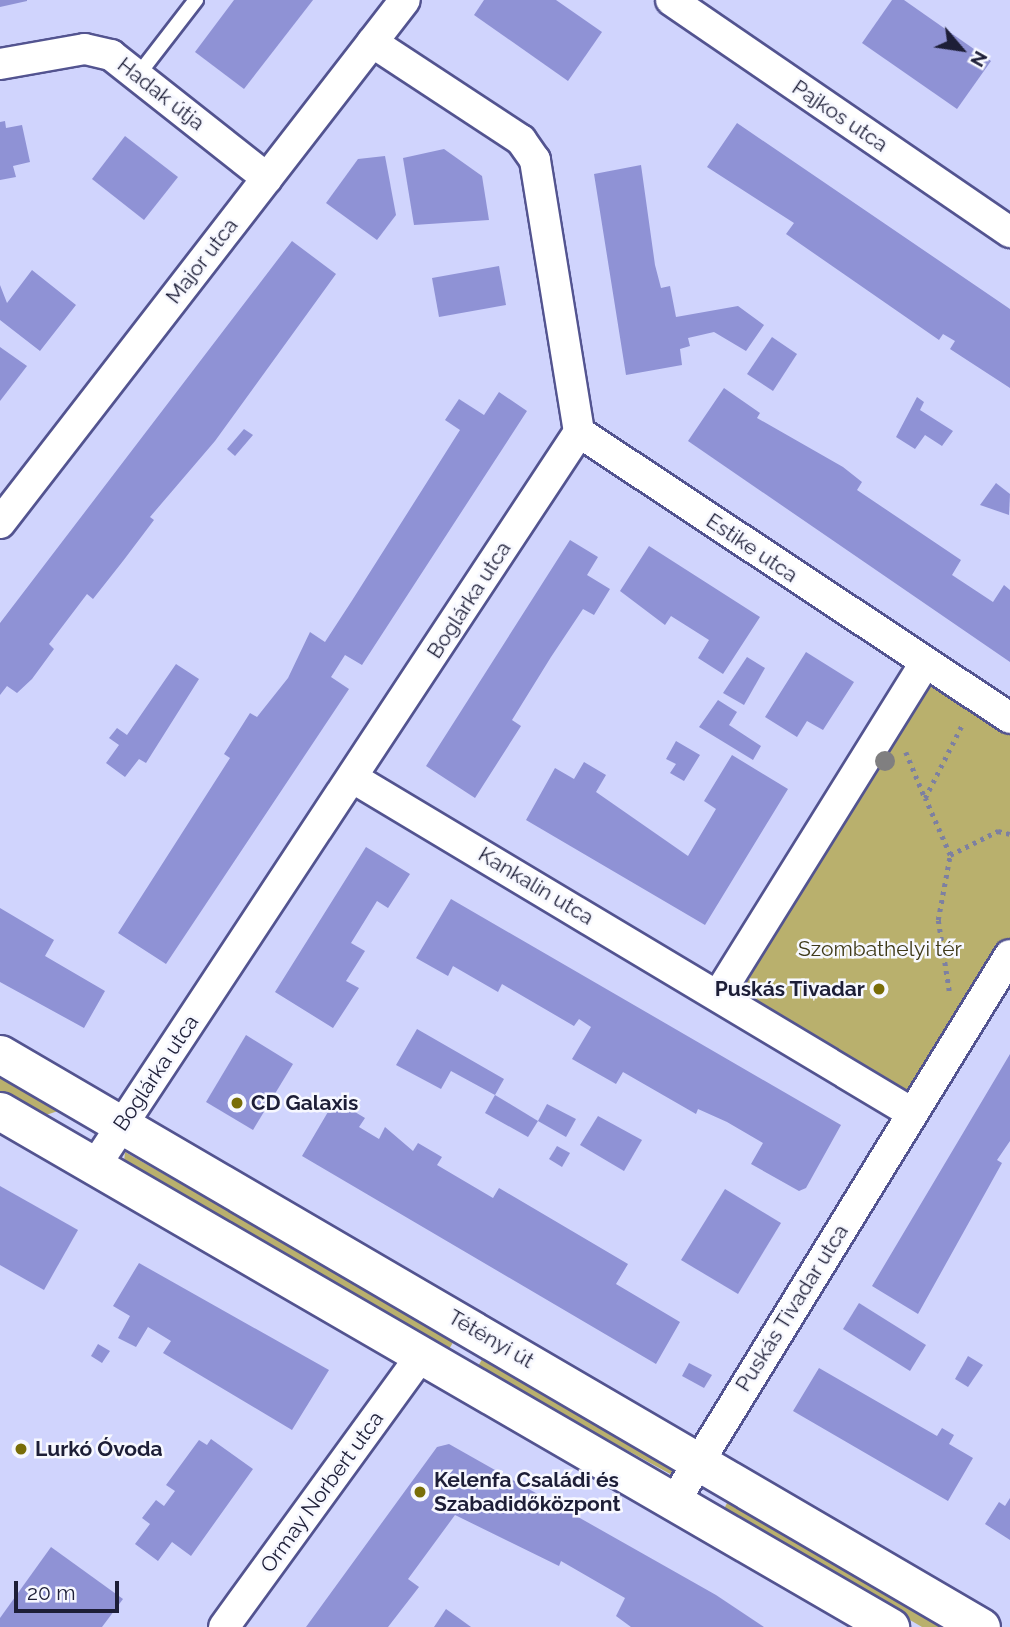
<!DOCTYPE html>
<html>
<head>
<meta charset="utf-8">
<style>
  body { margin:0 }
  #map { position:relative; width:1010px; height:1627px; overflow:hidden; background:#d0d4fd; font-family:Raleway,sans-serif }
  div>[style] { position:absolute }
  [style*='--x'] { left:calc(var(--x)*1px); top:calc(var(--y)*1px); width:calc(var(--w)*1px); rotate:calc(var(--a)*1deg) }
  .green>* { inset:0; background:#b9b06d }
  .building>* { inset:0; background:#8f92d5 }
  .path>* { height:4.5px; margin-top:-2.25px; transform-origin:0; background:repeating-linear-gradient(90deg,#7d80a1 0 3.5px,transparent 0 8.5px) }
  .roads { filter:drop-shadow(2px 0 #535490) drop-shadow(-2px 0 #535490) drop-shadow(0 2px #535490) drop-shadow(0 -2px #535490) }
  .service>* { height:14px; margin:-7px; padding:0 7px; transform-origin:7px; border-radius:7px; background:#fff }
  .minor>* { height:30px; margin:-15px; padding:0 15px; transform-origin:15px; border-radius:15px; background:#fff }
  .tertiary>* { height:37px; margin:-18.5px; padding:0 18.5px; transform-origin:18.5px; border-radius:18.5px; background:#fff }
  .trees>* { width:20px; height:20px; margin:-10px; border-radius:50%; background:#807f80 }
  .dots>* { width:19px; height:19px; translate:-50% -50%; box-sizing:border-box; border:4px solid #f7f8ff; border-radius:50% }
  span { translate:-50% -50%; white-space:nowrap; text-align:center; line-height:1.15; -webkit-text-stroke:5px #f7f8ff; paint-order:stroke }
  .street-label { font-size:21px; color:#1d1e37 }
  .park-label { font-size:21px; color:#3f3a19 }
  .poi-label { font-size:21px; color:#1d1e37; font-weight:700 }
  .right { translate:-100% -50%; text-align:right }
  .left { translate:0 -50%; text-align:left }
  .north { position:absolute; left:926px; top:14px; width:70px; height:70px; -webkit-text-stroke:5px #f7f8ff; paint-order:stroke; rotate:119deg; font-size:19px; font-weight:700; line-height:28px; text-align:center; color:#1d1e37 }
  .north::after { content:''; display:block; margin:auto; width:24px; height:32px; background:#1d1e37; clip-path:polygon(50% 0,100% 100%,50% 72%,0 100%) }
  .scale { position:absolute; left:14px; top:1581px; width:105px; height:32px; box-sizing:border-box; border:4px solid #1d1e37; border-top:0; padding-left:9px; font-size:21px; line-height:24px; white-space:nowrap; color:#1d1e37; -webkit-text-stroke:5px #f7f8ff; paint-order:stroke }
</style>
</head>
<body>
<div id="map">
  <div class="green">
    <i style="clip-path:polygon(925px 663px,1010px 718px,1010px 955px,912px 1113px,719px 994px)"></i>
    <i style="clip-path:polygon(0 1074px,59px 1109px,58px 1111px,43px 1116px,0 1091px)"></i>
    <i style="clip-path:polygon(125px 1152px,455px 1339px,448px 1351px,124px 1162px)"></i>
    <i style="clip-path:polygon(484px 1356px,674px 1468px,672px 1475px,477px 1368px)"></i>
    <i style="clip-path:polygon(729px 1499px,949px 1627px,922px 1627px,723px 1511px)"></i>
  </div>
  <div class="building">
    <i style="clip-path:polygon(0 0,27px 0,27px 1px,0 7px)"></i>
    <i style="clip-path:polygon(234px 0,313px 0,244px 89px,195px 52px)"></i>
    <i style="clip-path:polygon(484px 0,556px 0,602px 32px,568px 81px,474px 15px)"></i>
    <i style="clip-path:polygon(892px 0,904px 0,991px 61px,957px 109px,862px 43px)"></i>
    <i style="clip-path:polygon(5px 121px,6px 128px,22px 125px,30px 162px,13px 166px,16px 177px,0 180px,0 122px)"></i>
    <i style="clip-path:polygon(737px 123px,1010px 309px,1010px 388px,950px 349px,955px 341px,943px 334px,939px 340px,786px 234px,794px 223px,707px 167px)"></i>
    <i style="clip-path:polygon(125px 136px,178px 177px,144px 220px,92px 179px)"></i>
    <i style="clip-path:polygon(444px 149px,482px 176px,489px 220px,414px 225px,403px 158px)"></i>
    <i style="clip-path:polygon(385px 156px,396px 215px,377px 240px,326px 203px,358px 159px)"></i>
    <i style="clip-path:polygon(641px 165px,655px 265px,661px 288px,670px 286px,676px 317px,738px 306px,764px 325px,746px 351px,714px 332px,688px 338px,690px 346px,680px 349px,682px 365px,626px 375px,594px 174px)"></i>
    <i style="clip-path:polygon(292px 241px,336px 274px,215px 441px,150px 517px,154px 520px,123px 561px,93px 599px,87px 594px,49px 644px,54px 649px,32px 679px,17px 693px,7px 686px,0 695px,0 623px)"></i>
    <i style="clip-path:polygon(499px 266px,506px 305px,439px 317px,432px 278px)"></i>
    <i style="clip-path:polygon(32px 270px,76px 305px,40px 351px,0 320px,0 285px,7px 303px)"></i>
    <i style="clip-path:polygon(772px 337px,797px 354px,773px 391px,747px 374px)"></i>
    <i style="clip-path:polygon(0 347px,27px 366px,0 401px)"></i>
    <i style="clip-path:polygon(724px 388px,760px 413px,757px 418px,843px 467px,862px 482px,857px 490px,961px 560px,952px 575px,993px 602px,1004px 585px,1010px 590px,1010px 662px,688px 441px)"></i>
    <i style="clip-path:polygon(499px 392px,527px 411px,362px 665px,345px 655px,331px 677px,349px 689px,166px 964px,118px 933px,230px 758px,224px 754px,250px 713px,257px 717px,288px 678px,310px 632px,325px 642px,353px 599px,460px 430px,445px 420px,459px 399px,484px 415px)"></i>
    <i style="clip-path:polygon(917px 397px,924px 402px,920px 410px,953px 431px,942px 446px,925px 435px,915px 449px,896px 437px)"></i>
    <i style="clip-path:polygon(244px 429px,253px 435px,235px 456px,227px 449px)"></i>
    <i style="clip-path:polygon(996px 483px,1010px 494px,1009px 515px,980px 505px)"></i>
    <i style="clip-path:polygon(570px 540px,598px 557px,587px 575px,610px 589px,594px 615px,583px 609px,551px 657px,512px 720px,521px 726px,475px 798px,426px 766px)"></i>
    <i style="clip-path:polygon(649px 546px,760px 617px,723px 674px,698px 658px,709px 640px,671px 616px,665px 625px,620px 591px)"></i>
    <i style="clip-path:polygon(806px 652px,854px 682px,823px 730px,807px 721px,797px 737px,765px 717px)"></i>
    <i style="clip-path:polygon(747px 657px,765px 668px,744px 705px,723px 693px)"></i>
    <i style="clip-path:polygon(176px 664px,199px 679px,146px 763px,139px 759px,125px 777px,106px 763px,119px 745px,109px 738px,117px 728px,127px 735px)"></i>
    <i style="clip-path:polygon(718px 700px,737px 712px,729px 725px,761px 746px,753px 760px,699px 727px)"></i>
    <i style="clip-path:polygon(676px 741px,700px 755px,684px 781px,670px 773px,676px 764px,666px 759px)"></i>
    <i style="clip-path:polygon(732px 755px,788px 789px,705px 925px,526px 820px,555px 768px,574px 779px,584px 762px,606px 775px,596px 792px,688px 856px,716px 809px,704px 801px)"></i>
    <i style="clip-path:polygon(366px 847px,410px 874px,388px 908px,377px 901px,351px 943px,365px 951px,346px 981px,359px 988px,333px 1028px,275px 992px)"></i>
    <i style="clip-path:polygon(451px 899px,841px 1125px,806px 1188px,799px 1191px,751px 1164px,763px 1143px,727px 1122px,698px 1109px,696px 1114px,623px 1072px,616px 1084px,572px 1059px,591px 1027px,579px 1019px,574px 1026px,502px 984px,498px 992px,453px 966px,448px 976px,416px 958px)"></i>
    <i style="clip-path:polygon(0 908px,54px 940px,45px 956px,105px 991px,84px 1028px,0 982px)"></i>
    <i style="clip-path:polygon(417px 1029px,504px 1079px,495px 1095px,451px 1071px,441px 1089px,396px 1065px)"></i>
    <i style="clip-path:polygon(246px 1035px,293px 1064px,253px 1130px,206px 1102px)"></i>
    <i style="clip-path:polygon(1010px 1054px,1010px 1141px,997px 1160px,1002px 1163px,918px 1314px,872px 1286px)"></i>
    <i style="clip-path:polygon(495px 1095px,538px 1121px,528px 1137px,485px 1113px)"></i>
    <i style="clip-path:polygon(335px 1100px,365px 1118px,359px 1127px,379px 1139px,385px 1127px,413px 1151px,418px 1143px,442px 1157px,437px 1165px,493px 1198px,499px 1188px,628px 1264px,616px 1284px,680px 1322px,656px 1364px,302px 1156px)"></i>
    <i style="clip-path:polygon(547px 1104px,576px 1119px,566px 1137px,538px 1121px)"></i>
    <i style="clip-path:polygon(598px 1116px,642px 1140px,624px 1171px,580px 1145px)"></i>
    <i style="clip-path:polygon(557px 1146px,570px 1153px,562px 1167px,549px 1159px)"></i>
    <i style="clip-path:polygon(0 1186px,78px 1230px,44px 1290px,0 1265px)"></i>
    <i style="clip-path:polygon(725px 1189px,781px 1223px,738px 1294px,681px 1260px)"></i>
    <i style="clip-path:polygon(139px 1263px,329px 1370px,292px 1430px,163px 1353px,171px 1341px,148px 1327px,136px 1347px,118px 1338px,130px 1316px,113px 1306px)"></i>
    <i style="clip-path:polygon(859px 1303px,926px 1345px,910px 1371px,843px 1329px)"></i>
    <i style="clip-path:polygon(98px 1344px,110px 1351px,102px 1363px,91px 1356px)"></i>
    <i style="clip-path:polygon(968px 1356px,983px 1365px,968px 1387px,955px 1379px)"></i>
    <i style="clip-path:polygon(689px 1363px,712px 1375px,704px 1388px,682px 1376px)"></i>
    <i style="clip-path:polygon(819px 1368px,937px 1436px,942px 1428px,954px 1435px,949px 1444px,973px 1458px,948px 1501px,793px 1411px)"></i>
    <i style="clip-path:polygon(211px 1439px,253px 1469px,191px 1556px,172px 1542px,158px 1561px,135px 1544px,150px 1524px,142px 1518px,156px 1500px,164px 1506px,175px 1491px,166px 1485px,199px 1440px,207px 1445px)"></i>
    <i style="clip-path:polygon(449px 1444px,716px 1595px,764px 1627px,631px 1627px,616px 1616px,625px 1598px,561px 1561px,559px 1566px,455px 1515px,408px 1579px,419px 1587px,388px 1627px,306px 1627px,437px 1447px)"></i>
    <i style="clip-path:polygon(1010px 1498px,1010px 1540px,985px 1524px,999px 1502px,1005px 1506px)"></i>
    <i style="clip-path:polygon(51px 1547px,123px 1599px,102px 1627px,0 1627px,0 1618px)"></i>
    <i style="clip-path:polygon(446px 1609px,460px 1619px,471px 1627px,434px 1627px)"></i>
  </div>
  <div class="path">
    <i style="--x:906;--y:752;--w:50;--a:67.6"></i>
    <i style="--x:950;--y:855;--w:54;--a:-26.6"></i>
    <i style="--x:998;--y:831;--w:12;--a:14"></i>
    <i style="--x:949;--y:991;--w:72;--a:-98.8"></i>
    <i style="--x:938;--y:920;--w:66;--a:-79.5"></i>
    <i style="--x:950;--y:855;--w:62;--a:-113.7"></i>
    <i style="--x:925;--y:798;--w:82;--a:-63.1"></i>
  </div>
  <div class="roads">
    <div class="service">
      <i style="--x:138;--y:75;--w:95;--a:-52.3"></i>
    </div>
    <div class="minor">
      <i style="--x:671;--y:0;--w:411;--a:34.4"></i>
      <i style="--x:0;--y:64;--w:86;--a:-10"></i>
      <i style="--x:85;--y:49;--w:27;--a:13"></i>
      <i style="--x:111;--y:55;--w:199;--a:38.3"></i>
      <i style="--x:579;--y:432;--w:517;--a:33.57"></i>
      <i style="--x:0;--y:523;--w:661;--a:-52.25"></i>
      <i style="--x:353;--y:778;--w:652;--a:30.93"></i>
      <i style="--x:719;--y:994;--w:390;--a:-58.1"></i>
      <i style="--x:95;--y:1166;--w:879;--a:-56.6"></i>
      <i style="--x:579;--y:432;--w:276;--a:-99.2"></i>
      <i style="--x:535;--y:160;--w:24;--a:-125"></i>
      <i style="--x:521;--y:140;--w:178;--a:-146.7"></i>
      <i style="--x:673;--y:1504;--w:644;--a:-58.46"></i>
      <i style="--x:224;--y:1627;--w:334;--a:-54"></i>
    </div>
    <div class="tertiary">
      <i style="--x:0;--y:1054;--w:1136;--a:30.29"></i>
      <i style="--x:0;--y:1111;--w:1029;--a:30.1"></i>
    </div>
  </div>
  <div class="trees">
    <i style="left:885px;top:761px"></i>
  </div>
  <div class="dots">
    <i style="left:879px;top:989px;background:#796d08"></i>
    <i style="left:237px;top:1103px;background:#796d08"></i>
    <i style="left:21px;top:1449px;background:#796d08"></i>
    <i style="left:420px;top:1492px;background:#796d08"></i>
  </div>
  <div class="street-label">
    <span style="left:161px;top:94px;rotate:38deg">Hadak útja</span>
    <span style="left:840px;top:116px;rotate:34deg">Pajkos utca</span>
    <span style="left:202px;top:261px;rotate:-52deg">Major utca</span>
    <span style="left:752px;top:548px;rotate:34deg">Estike utca</span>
    <span style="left:469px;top:600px;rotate:-57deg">Boglárka utca</span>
    <span style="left:536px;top:886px;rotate:31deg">Kankalin utca</span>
    <span style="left:156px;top:1073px;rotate:-56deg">Boglárka utca</span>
    <span style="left:792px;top:1308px;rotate:-58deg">Puskás Tivadar utca</span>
    <span style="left:491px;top:1339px;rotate:30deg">Tétényi út</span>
    <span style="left:322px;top:1492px;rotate:-54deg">Ormay Norbert utca</span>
  </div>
  <div class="park-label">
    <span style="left:880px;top:949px">Szombathelyi tér</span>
  </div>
  <div class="poi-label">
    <span class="right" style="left:865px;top:989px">Puskás Tivadar</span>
    <span class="left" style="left:251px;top:1103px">CD Galaxis</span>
    <span class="left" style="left:35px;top:1449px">Lurkó Óvoda</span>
    <span class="left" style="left:434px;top:1492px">Kelenfa Családi és<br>Szabadidőközpont</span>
  </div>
  <div class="north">N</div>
  <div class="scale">20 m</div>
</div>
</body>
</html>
